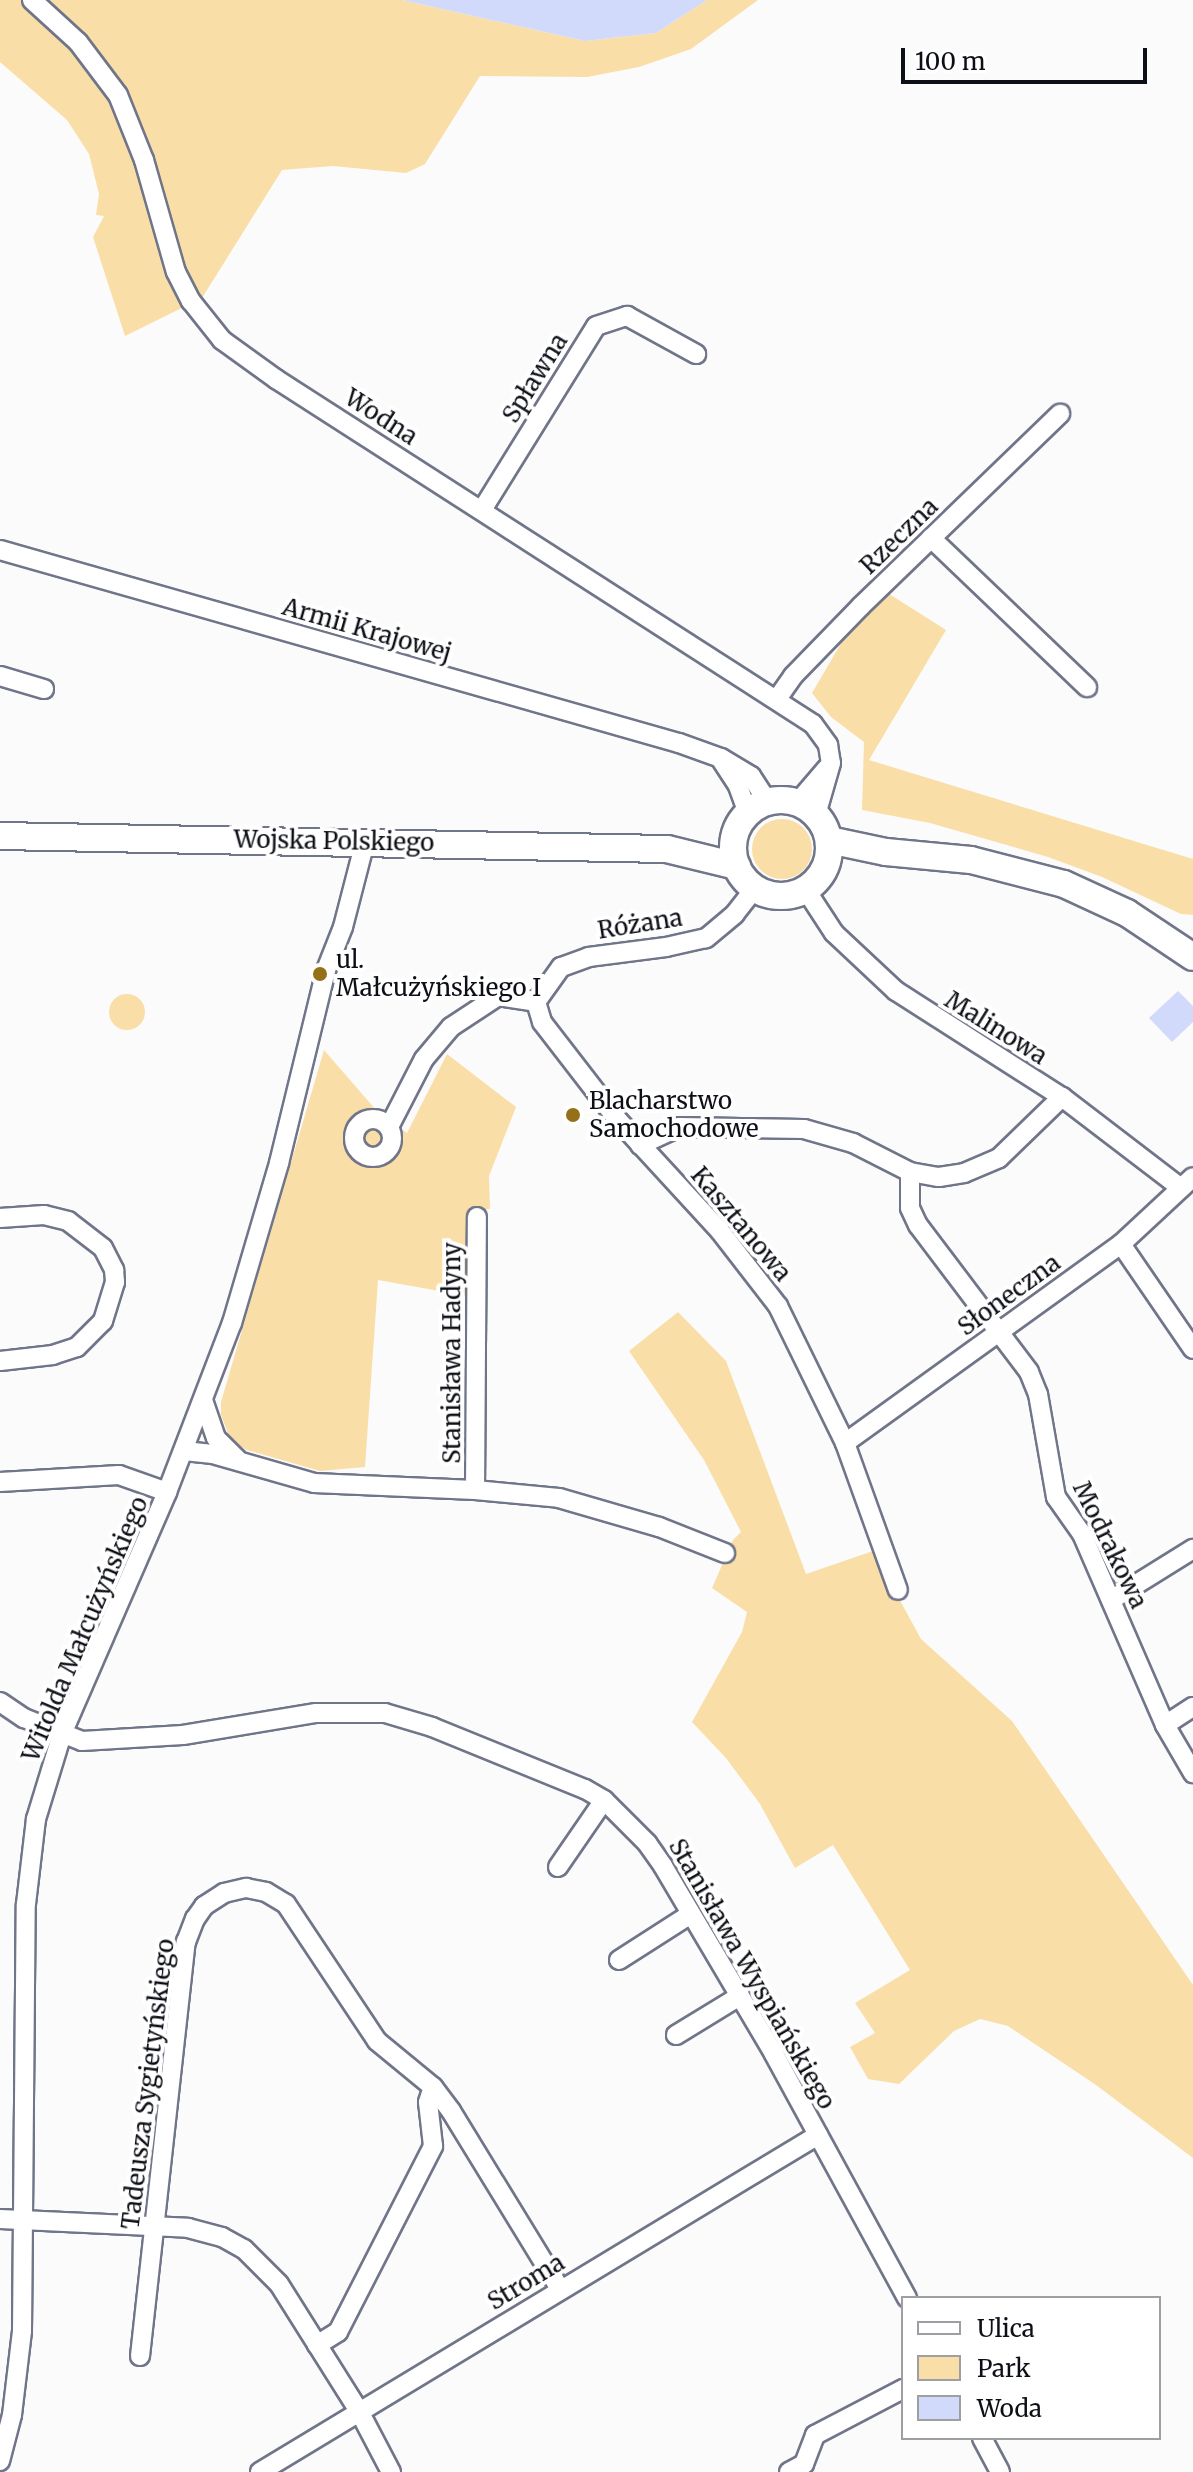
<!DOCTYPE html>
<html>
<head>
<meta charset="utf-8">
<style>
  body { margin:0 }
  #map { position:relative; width:1193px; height:2472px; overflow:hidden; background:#fbfbfb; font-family:Merriweather,serif }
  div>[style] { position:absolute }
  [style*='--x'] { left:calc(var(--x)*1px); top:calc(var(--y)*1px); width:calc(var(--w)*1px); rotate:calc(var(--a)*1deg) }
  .green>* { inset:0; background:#fadea8 }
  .round { border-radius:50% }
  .water>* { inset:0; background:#d2dafb }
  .roads { filter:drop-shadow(2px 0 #707589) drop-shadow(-2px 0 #707589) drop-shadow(0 2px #707589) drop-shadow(0 -2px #707589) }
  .street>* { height:18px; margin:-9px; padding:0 9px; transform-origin:9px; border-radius:9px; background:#fff }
  .street>.ring { margin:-9px; padding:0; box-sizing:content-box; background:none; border:18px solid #fff; border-radius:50% }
  .secondary>* { height:26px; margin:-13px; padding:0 13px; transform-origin:13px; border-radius:13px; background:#fff }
  .secondary>.ring { margin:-13px; padding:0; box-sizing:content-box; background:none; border:26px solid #fff; border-radius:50% }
  .dots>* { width:22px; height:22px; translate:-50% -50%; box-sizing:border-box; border:4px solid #fff; border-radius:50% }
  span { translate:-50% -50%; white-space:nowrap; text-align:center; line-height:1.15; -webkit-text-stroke:8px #fff; paint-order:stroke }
  .street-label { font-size:24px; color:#0d0f16 }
  .poi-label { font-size:24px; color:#0d0f16 }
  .left { translate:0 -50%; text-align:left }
  .legend { position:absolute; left:901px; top:2296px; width:260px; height:144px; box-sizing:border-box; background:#fff; border:2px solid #9e9fa2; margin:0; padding:10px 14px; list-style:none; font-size:24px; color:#0d0f16 }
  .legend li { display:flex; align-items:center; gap:16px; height:40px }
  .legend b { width:40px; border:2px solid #9e9fa2 }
  .scale { position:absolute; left:901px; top:48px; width:246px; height:36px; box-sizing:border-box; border:4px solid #0d0f16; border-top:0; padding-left:10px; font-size:24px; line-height:28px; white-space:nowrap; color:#0d0f16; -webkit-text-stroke:6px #fff; paint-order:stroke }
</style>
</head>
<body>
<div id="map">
  <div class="green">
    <i style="clip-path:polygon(0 0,402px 0,585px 41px,656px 33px,707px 0,758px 0,691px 49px,639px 67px,587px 77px,480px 76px,425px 164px,406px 173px,333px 166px,282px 170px,202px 298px,125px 336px,93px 237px,104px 216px,96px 215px,99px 194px,89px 154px,67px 120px,0 62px)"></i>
    <i style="clip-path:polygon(875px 585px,946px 630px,869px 760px,1193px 859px,1193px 915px,1181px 914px,1102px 877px,1048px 857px,930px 823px,862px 810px,864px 742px,831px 717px,812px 693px)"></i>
    <i class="round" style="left:752px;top:819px;width:60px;height:60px"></i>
    <i class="round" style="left:109px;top:994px;width:36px;height:36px"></i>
    <i style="clip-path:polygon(324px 1050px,376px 1110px,407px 1133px,447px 1054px,516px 1107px,489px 1176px,490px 1209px,469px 1210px,467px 1296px,378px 1280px,365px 1467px,320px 1471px,247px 1450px,231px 1441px,221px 1415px,221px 1402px)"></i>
    <i style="clip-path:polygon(678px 1312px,726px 1361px,806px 1574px,873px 1551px,921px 1639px,1012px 1721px,1193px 1985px,1193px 2158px,1096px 2085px,1008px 2026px,980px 2019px,954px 2031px,899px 2084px,868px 2079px,850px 2047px,875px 2033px,855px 2003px,910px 1970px,833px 1845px,795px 1868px,760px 1804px,726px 1758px,692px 1722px,742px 1632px,747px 1612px,712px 1588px,733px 1540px,741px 1532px,704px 1460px,629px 1351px)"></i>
  </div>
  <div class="water">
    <i style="clip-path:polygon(402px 0,707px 0,656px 33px,585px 41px)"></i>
    <i style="clip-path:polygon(1178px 991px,1193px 1006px,1193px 1022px,1172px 1042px,1149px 1018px)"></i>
  </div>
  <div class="roads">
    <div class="street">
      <i style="--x:32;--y:0;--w:62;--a:42.4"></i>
      <i style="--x:78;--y:42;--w:66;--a:53"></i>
      <i style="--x:118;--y:95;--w:70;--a:68.2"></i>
      <i style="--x:144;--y:160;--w:116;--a:74.1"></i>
      <i style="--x:176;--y:272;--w:33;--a:63"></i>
      <i style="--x:191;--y:301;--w:50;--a:51.5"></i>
      <i style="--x:222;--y:340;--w:67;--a:35.8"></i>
      <i style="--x:276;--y:379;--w:638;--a:32.72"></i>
      <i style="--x:813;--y:724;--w:26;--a:54"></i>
      <i style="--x:828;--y:745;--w:18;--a:81"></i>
      <i style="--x:831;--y:763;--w:54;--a:106.1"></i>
      <i style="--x:482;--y:510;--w:216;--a:-58.2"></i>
      <i style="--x:596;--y:326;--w:33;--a:-18"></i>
      <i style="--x:627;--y:316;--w:79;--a:28.8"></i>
      <i style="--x:931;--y:538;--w:216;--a:43.7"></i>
      <i style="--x:0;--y:550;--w:706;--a:15.87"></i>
      <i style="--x:679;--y:743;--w:45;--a:19.7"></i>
      <i style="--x:721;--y:758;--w:35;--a:31"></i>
      <i style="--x:751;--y:776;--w:31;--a:57"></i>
      <i style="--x:0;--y:676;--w:46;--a:16.5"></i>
      <i style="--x:777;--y:699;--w:28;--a:-55"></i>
      <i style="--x:793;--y:676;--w:98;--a:-45.8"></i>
      <i style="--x:861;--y:606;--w:277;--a:-44"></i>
      <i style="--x:722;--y:761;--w:30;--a:57"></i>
      <i style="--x:738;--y:786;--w:30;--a:70"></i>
      <i style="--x:797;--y:803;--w:46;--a:-49.4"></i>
      <i style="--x:755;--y:888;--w:33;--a:128"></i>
      <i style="--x:735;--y:914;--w:38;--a:140"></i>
      <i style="--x:706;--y:938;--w:41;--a:167.3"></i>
      <i style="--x:666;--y:947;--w:78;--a:172.6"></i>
      <i style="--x:589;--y:957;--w:30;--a:160"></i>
      <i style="--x:561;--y:967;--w:43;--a:125.5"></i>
      <i style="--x:536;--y:1002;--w:21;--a:73"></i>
      <i style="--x:542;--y:1022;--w:123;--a:52.3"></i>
      <i style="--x:617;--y:1119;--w:152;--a:47.4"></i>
      <i style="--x:720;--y:1231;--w:95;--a:52.3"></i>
      <i style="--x:778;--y:1306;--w:153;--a:63.9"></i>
      <i style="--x:845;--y:1443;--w:156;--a:70.2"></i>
      <i style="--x:806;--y:890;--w:51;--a:56.9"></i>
      <i style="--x:834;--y:933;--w:85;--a:43.1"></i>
      <i style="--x:896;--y:991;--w:197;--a:32.6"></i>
      <i style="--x:1062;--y:1097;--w:150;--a:37.4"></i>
      <i class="ring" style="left:354px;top:1119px;width:20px;height:20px"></i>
      <i style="--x:389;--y:1127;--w:76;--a:-62.8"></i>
      <i style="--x:424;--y:1059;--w:42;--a:-49.8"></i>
      <i style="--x:451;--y:1027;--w:56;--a:-33.4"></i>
      <i style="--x:498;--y:996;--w:38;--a:9"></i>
      <i style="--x:640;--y:1145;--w:43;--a:-24.8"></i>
      <i style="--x:679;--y:1127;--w:125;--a:0.9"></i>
      <i style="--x:804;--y:1129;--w:51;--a:15.9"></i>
      <i style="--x:853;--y:1143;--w:64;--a:27"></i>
      <i style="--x:910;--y:1172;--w:29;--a:10"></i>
      <i style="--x:939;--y:1177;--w:25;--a:-9"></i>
      <i style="--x:964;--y:1173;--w:38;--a:-23"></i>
      <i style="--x:999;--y:1158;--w:88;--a:-44.1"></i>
      <i style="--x:910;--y:1172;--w:36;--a:90"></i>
      <i style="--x:910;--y:1208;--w:19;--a:65"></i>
      <i style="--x:918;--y:1225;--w:184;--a:52.9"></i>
      <i style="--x:1029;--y:1372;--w:24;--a:68"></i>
      <i style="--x:1038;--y:1394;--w:105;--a:80.1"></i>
      <i style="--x:1056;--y:1497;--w:45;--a:54.9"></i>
      <i style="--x:1082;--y:1534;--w:208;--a:66.5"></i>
      <i style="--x:1165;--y:1725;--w:56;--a:59.7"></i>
      <i style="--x:0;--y:1218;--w:44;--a:-3.9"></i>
      <i style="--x:44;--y:1215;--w:25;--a:14"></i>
      <i style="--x:68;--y:1221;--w:44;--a:37.6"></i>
      <i style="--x:103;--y:1248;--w:25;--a:63"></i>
      <i style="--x:114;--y:1270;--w:12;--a:85"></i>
      <i style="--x:115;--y:1282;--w:41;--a:107.1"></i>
      <i style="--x:103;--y:1321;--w:37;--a:135"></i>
      <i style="--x:77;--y:1347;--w:25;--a:162"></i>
      <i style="--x:53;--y:1355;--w:53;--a:173.5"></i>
      <i style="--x:1121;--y:1244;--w:127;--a:55.6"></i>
      <i style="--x:203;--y:1400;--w:40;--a:71.1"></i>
      <i style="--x:216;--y:1438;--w:30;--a:45"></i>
      <i style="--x:845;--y:1443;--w:340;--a:-35.8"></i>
      <i style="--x:1121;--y:1244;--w:98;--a:-42.9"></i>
      <i style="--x:184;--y:1451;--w:29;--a:6"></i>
      <i style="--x:213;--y:1454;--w:105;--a:16"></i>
      <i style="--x:314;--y:1483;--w:161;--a:2.5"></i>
      <i style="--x:475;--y:1490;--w:84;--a:5.4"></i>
      <i style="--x:559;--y:1498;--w:104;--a:16.2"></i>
      <i style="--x:659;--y:1527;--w:71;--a:21.5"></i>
      <i style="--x:0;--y:1482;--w:119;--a:-3.4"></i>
      <i style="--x:119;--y:1475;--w:51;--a:19.5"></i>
      <i style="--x:475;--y:1490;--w:273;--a:-89.6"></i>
      <i style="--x:1111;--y:1600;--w:97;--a:-31.9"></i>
      <i style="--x:0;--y:1702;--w:29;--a:34"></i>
      <i style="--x:24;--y:1718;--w:62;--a:21.6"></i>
      <i style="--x:82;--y:1741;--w:101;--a:-3.4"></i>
      <i style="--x:183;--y:1735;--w:135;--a:-9.4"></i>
      <i style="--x:316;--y:1713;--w:69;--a:0"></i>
      <i style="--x:385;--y:1713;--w:49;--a:16.6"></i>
      <i style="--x:432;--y:1727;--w:165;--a:22.1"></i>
      <i style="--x:585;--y:1789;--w:22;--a:30"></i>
      <i style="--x:604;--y:1800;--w:61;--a:45"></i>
      <i style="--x:647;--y:1843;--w:28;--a:55"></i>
      <i style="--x:663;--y:1866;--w:218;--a:59.4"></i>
      <i style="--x:774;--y:2054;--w:278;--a:61.4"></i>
      <i style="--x:1165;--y:1725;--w:33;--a:-33"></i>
      <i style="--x:558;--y:1867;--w:81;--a:-55.5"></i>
      <i style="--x:619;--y:1960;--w:85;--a:-32.6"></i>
      <i style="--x:676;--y:2035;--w:75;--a:-31.4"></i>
      <i style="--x:0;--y:2219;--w:188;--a:2.7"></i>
      <i style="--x:188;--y:2228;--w:35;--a:15"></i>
      <i style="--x:222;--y:2237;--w:25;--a:29"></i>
      <i style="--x:244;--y:2249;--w:49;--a:45"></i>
      <i style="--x:279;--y:2284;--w:150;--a:57.8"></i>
      <i style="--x:359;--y:2411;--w:69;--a:62.3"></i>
      <i style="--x:317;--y:2345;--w:25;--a:-32"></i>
      <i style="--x:338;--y:2332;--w:209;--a:-62.9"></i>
      <i style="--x:433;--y:2146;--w:44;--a:-96.5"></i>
      <i style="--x:428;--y:2102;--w:16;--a:-72"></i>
      <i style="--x:140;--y:2356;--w:417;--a:-83.7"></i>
      <i style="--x:186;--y:1942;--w:25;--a:-69"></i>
      <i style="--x:195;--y:1919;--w:16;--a:-55"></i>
      <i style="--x:204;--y:1906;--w:24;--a:-33"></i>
      <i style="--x:224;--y:1893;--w:23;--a:-13"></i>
      <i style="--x:246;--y:1888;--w:20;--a:11"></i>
      <i style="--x:266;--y:1892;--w:23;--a:31"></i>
      <i style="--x:286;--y:1904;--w:164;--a:56.4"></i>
      <i style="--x:377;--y:2041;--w:72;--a:39.4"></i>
      <i style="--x:433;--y:2087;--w:30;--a:53"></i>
      <i style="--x:451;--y:2111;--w:209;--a:58.5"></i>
      <i style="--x:982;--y:2438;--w:38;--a:62"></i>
      <i style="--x:0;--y:2461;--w:48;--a:-75.4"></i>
      <i style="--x:12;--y:2415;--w:85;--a:-83.2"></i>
      <i style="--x:22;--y:2331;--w:427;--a:-89.5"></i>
      <i style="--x:26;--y:1904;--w:86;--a:-83.3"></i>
      <i style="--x:36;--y:1819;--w:89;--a:-73"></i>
      <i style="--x:62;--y:1734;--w:264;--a:-66.5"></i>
      <i style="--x:167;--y:1492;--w:181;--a:-69"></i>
      <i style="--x:232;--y:1323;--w:167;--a:-73.6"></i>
      <i style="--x:279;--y:1163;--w:199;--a:-76.3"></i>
      <i style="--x:326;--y:970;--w:46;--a:-68.4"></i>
      <i style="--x:343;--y:927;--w:88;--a:-75.5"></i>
      <i style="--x:260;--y:2472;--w:652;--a:-31.13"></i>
      <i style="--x:789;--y:2472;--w:17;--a:-28"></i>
      <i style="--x:804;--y:2464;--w:31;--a:-69"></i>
      <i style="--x:815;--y:2435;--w:99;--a:-27.6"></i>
    </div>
    <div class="secondary">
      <i class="ring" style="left:733px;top:800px;width:70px;height:70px"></i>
      <i style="--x:0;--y:836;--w:667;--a:1.12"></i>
      <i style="--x:667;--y:849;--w:72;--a:13.7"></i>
      <i style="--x:829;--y:840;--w:58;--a:11.9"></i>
      <i style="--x:886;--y:852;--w:85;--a:5.4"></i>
      <i style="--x:971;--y:860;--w:96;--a:14.5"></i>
      <i style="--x:1064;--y:884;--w:69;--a:24.7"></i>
      <i style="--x:1127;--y:913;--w:79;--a:33.7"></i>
    </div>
  </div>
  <div class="dots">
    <i style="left:320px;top:974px;background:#947018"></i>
    <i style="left:573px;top:1115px;background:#947018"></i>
  </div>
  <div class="street-label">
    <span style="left:535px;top:378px;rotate:-58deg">Spławna</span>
    <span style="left:381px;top:417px;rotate:33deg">Wodna</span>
    <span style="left:899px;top:536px;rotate:-44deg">Rzeczna</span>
    <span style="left:367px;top:630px;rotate:16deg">Armii Krajowej</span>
    <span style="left:334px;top:841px;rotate:1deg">Wojska Polskiego</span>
    <span style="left:640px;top:924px;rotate:-9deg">Różana</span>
    <span style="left:996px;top:1028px;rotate:32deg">Malinowa</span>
    <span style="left:741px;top:1224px;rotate:50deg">Kasztanowa</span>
    <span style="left:1009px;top:1295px;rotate:-36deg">Słoneczna</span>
    <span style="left:452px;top:1353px;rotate:-90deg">Stanisława Hadyny</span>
    <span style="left:1110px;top:1545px;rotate:64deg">Modrakowa</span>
    <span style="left:85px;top:1629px;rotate:-67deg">Witolda Małcużyńskiego</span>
    <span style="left:752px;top:1974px;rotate:60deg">Stanisława Wyspiańskiego</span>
    <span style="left:148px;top:2084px;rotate:-83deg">Tadeusza Sygietyńskiego</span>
    <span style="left:526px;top:2282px;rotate:-31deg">Stroma</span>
  </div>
  <div class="poi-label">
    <span class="left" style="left:336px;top:974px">ul.<br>Małcużyńskiego I</span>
    <span class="left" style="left:589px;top:1115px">Blacharstwo<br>Samochodowe</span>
  </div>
  <ul class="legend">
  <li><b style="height:10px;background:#fff"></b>Ulica</li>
  <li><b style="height:22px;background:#fadea8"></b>Park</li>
  <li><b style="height:22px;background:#d2dafb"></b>Woda</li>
  </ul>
  <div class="scale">100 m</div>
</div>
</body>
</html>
